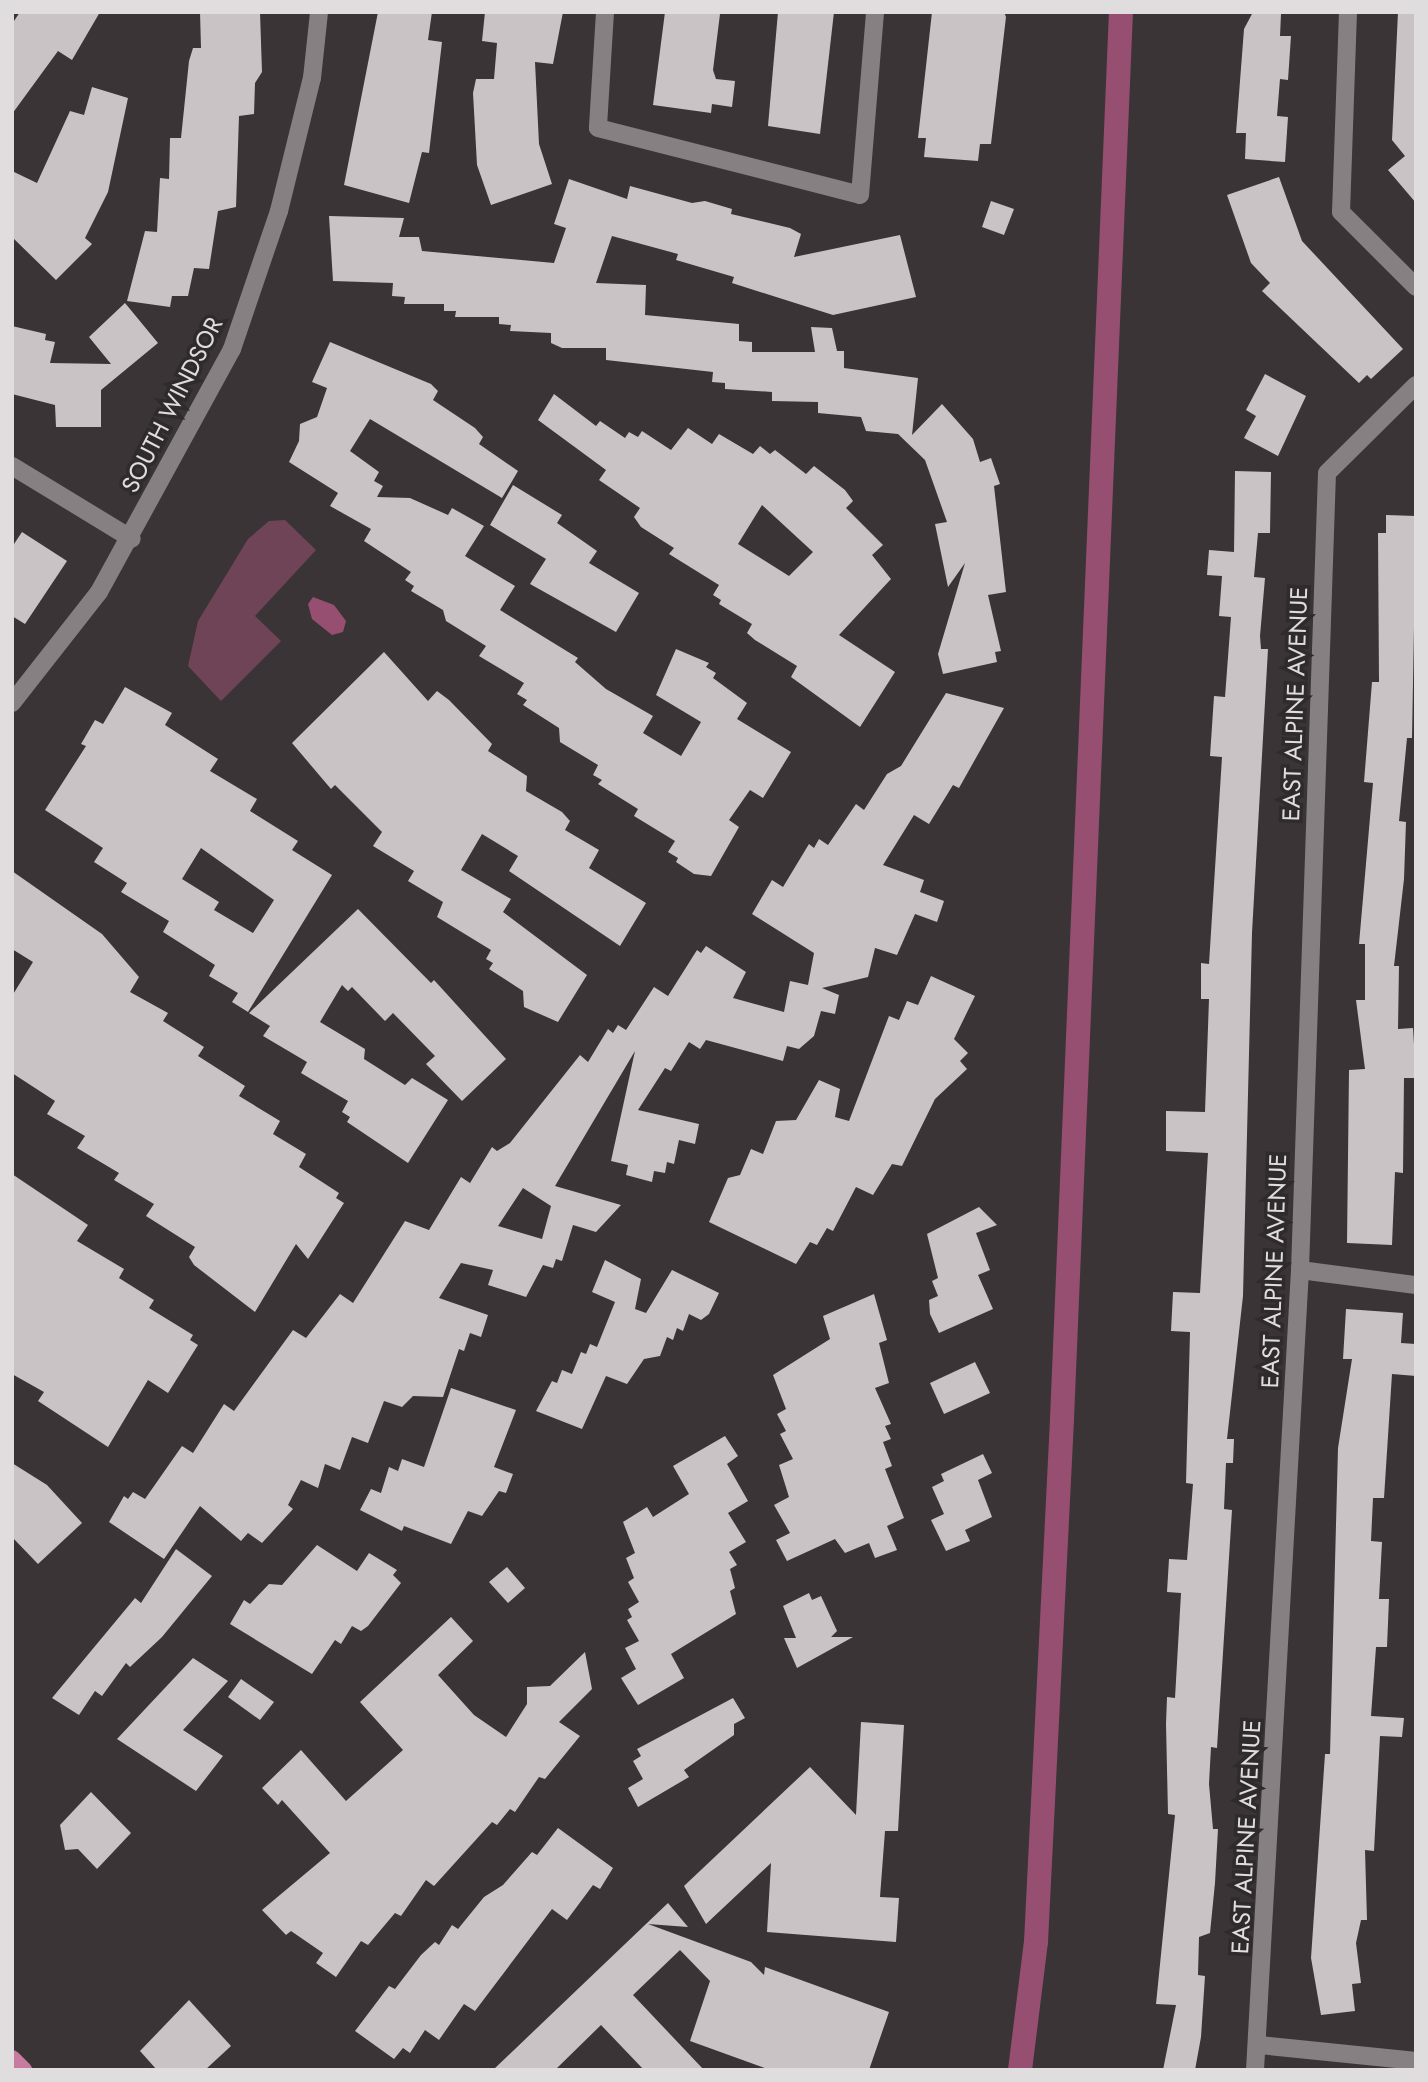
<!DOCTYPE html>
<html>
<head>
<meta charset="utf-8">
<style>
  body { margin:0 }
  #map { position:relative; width:1428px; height:2082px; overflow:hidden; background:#3a3436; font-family:Jost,sans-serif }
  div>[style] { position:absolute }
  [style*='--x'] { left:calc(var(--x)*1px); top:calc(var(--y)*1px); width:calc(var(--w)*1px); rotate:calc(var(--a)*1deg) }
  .green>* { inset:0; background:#6f4456 }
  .water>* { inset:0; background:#964f70 }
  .canal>* { height:24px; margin:-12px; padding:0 12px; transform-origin:12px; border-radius:12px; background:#964f70 }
  .building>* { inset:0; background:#cac3c6 }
  .minor>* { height:18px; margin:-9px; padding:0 9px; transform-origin:9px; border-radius:9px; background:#868082 }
  .primary>* { height:18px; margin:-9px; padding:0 9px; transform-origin:9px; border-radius:9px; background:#c77b9f }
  span { translate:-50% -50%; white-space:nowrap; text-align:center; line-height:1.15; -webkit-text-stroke:7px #2f2a2c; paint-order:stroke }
  .street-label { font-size:24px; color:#e0ddde }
  .frame { position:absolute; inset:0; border:14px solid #e0ddde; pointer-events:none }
</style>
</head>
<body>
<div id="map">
  <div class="green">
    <i style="clip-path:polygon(285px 520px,316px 550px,255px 616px,281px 641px,221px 701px,188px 666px,198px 621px,248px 539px,269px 521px)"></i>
  </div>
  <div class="water">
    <i style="clip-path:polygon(313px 597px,334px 605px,346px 621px,343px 632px,332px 635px,312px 619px,308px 604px)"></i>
  </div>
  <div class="canal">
    <i style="--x:1020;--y:2070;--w:129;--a:-82.9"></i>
    <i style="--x:1036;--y:1942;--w:524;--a:-87.15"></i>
    <i style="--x:1062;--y:1419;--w:1408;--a:-87.6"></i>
  </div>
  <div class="building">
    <i style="clip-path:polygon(20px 12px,100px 12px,72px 60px,58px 51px,12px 114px,12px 24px)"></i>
    <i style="clip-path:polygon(200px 12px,260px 12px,262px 72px,255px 83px,254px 114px,239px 116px,236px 207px,218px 211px,209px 269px,194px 268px,188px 296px,172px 296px,170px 307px,127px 301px,145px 231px,157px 232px,160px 178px,169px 179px,170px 138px,181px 138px,189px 61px,193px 48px,201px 48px)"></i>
    <i style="clip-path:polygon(378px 12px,432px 12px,428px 40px,442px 42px,429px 153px,422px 152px,409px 203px,344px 185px)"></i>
    <i style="clip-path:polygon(485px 12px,563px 12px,553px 64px,535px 62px,539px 144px,552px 184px,491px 205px,477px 165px,473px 93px,476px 79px,494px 79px,497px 43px,482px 41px)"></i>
    <i style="clip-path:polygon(665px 12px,720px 14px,713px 70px,716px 79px,735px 81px,732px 107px,712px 104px,711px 113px,653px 105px)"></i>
    <i style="clip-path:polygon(778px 12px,834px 12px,820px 134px,768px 126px)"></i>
    <i style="clip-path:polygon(932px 12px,1004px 12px,1006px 17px,991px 144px,980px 144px,978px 161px,924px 157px,926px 138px,918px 138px)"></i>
    <i style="clip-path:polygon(1253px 12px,1281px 14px,1280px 36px,1291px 36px,1288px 80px,1280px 79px,1277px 116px,1288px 117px,1285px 162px,1245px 159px,1246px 133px,1236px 133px,1244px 29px)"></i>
    <i style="clip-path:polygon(1398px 12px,1416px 12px,1416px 203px,1388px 170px,1405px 156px,1392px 140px)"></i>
    <i style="clip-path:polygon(92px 87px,128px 98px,108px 192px,85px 238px,92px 244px,56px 280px,12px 237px,12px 171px,37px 183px,70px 111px,84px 115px)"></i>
    <i style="clip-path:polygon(1279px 177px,1302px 241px,1403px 349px,1371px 379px,1367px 375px,1359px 383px,1262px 291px,1270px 283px,1251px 263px,1227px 195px)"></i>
    <i style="clip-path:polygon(569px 179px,627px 199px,630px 186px,692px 203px,705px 201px,732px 209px,731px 214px,790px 228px,801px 234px,794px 257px,900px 235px,916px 297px,833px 315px,732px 283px,734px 277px,676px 260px,678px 254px,612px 236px,596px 283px,646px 285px,645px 315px,739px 324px,739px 341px,752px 342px,752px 352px,815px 352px,811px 327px,832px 328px,837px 351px,844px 351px,844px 368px,918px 378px,912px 435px,942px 404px,973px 439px,980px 462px,991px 458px,1000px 484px,994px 486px,1006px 592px,988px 595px,1001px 651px,995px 652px,997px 662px,943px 674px,938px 654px,965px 563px,948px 587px,935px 524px,947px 522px,925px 460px,898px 434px,866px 431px,861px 417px,818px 413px,818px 402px,772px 401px,772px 392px,725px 389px,725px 383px,712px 382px,713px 372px,606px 360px,606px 348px,562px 348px,551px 343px,551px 333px,510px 331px,511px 325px,499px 324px,499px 317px,455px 317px,456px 311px,444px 311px,444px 304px,404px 304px,405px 297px,392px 296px,393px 283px,333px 281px,329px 216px,404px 218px,399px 237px,419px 237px,422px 251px,554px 263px,566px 228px,554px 224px)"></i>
    <i style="clip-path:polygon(991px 201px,1014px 209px,1004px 235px,982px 227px)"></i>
    <i style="clip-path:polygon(125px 303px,158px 343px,101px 390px,101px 427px,56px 427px,55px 405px,12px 394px,12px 326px,46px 334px,45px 340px,55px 342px,50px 363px,111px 364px,89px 337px)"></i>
    <i style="clip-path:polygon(330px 342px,431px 384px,438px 391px,433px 400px,475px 428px,483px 437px,479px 444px,518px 471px,502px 498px,370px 419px,350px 451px,379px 472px,374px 481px,383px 486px,377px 497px,410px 498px,448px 515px,452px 508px,484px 526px,465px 556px,515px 586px,500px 610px,578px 658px,575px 662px,606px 689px,653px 716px,643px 733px,681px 756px,701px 722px,656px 695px,676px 649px,709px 663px,706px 667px,716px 673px,713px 678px,747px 703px,737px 719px,791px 752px,763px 798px,750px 790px,729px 820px,739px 827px,711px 876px,694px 874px,676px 862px,678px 858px,668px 852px,675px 841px,634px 816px,638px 809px,598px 784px,602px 780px,593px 775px,598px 765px,560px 742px,559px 728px,523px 705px,527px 700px,517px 694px,524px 683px,479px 656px,486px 646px,446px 621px,443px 610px,411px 591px,414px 586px,405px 580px,411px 572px,364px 541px,371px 529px,330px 506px,338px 493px,289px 462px,299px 441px,300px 424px,317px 417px,327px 388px,312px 382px)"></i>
    <i style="clip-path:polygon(1265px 374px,1306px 396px,1278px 456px,1244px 438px,1256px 416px,1246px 410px)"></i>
    <i style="clip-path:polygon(evenodd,554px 394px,596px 426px,600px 421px,625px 438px,629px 432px,638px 437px,642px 431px,671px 450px,688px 428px,712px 444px,719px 434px,753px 454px,760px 446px,770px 454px,775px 450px,806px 474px,814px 466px,845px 490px,853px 501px,846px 508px,883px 545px,872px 555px,891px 579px,839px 635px,895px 672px,860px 727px,791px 677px,797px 666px,755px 640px,747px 633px,752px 624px,719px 604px,721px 600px,713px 595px,719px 585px,669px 554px,674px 548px,641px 527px,634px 517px,640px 508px,599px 480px,606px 470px,538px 420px,554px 394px,762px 505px,813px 552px,789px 576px,738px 544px,762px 505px)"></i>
    <i style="clip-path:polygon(1235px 471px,1271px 472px,1270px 533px,1258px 533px,1254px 577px,1265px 578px,1260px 636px,1261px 649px,1268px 649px,1252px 933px,1243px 1296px,1227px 1439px,1234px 1439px,1233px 1463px,1226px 1463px,1224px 1509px,1232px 1510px,1217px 1748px,1211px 1747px,1209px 1784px,1213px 1829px,1218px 1829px,1215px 1883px,1210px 1933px,1199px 1937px,1198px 1975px,1205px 1976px,1201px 2037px,1195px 2070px,1163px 2070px,1176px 2005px,1156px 2004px,1175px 1815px,1168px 1814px,1166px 1724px,1167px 1697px,1175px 1698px,1181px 1593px,1167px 1592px,1169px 1559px,1187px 1560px,1193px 1484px,1186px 1483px,1190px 1332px,1171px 1331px,1173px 1292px,1200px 1293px,1208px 1153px,1166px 1151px,1166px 1111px,1205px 1112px,1209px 999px,1201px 999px,1201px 963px,1209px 964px,1222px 757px,1210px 756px,1214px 696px,1225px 697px,1231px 617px,1219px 616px,1222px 576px,1207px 575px,1209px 550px,1234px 552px)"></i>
    <i style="clip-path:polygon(513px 485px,562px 515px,557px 523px,597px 551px,589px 563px,639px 593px,616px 632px,530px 584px,546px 559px,490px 525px)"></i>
    <i style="clip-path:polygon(1386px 515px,1416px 516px,1412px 738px,1407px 738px,1399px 821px,1406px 822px,1404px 879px,1394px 966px,1399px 966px,1398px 1029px,1413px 1028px,1416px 1078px,1404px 1078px,1403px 1173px,1395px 1172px,1392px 1245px,1347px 1243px,1349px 1070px,1365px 1069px,1356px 1000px,1365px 1000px,1365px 944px,1359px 944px,1373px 783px,1364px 782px,1372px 682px,1379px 682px,1378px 533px,1386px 533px)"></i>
    <i style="clip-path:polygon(22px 532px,67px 561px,25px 624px,12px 616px,12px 547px)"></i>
    <i style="clip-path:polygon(384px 652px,428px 701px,437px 691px,449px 700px,492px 744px,488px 751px,527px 776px,526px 791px,562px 812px,570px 821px,565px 830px,599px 850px,589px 868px,646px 903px,620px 946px,509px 871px,518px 856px,482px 834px,461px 870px,511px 899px,503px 912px,587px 975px,558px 1022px,524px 1007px,523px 991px,489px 969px,493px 963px,486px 959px,491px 950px,437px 917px,443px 902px,408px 881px,414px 871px,373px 846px,382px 832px,335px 785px,331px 789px,292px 743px)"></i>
    <i style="clip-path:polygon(evenodd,125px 687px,172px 713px,165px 725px,218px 759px,210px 771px,257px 799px,250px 811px,298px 841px,292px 850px,332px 875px,248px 1012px,232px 1002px,238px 993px,209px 976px,215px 965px,163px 932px,169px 921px,121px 892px,127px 883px,94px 862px,103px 848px,45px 810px,86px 746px,81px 744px,95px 720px,103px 724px,125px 687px,201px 848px,274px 900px,253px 933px,214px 910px,219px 902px,182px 879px,201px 848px)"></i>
    <i style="clip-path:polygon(evenodd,946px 693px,1004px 708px,959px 788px,953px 785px,929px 824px,914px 815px,883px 865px,924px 880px,920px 892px,944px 901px,937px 922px,915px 914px,897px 955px,875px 948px,868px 977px,822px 988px,839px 995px,835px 1014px,821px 1011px,814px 1036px,799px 1049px,787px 1046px,783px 1061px,706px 1040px,700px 1049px,689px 1042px,671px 1071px,665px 1068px,638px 1110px,699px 1124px,695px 1144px,679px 1140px,674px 1164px,667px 1162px,665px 1173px,654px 1171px,652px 1182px,626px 1175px,628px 1165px,611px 1161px,635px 1051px,555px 1186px,621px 1205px,596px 1232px,573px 1225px,562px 1261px,556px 1259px,553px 1268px,543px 1265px,526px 1297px,488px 1285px,493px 1270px,461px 1263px,439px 1298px,488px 1315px,481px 1337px,470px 1333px,464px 1351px,459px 1349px,443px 1397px,413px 1396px,402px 1407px,384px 1401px,368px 1443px,352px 1437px,340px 1470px,325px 1464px,318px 1488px,301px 1480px,288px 1505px,293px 1509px,262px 1543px,248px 1533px,241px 1541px,200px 1506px,164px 1559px,109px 1522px,124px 1496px,128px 1499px,133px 1492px,145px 1499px,182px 1446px,193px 1453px,224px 1404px,234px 1411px,293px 1330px,306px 1338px,340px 1294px,353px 1303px,405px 1221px,429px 1230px,461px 1177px,470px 1183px,492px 1147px,497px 1151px,510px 1143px,580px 1055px,588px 1062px,608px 1029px,613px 1033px,618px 1025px,626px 1030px,654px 987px,668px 996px,697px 950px,701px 953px,706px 946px,746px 972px,733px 998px,784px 1012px,790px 981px,808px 985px,814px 953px,752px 914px,772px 880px,783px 887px,809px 844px,814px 848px,819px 839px,828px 845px,856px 804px,864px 810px,887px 774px,901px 766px,946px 693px,523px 1188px,551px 1206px,542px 1239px,498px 1226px,523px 1188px)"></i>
    <i style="clip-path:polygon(12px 871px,102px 934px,139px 977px,130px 992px,168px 1013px,163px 1021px,204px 1047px,198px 1056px,245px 1086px,239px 1096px,280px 1121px,273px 1134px,306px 1154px,299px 1167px,339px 1193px,336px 1198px,344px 1203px,308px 1259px,296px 1244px,255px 1312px,194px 1265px,189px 1257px,195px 1247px,146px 1216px,154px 1204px,114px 1180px,119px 1173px,77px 1148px,85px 1136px,47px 1114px,55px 1101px,12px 1073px,12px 996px,33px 962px,12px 949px)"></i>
    <i style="clip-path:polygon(358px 909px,431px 983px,434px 980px,506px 1059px,462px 1101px,426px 1064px,435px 1056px,393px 1013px,385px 1021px,352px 987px,348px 991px,342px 985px,320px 1022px,365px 1049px,364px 1059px,405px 1085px,412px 1078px,448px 1100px,408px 1163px,347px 1122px,350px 1117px,342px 1112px,348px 1101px,301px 1073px,307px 1062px,263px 1036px,270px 1026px,249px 1013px)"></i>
    <i style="clip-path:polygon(931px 976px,975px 996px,954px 1039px,968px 1053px,960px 1061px,967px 1069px,935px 1099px,902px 1166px,892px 1164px,873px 1195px,856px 1187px,833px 1231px,827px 1228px,817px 1245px,810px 1242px,796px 1264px,709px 1222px,728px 1178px,740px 1175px,751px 1149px,763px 1154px,776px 1121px,796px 1120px,819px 1080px,840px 1089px,835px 1117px,849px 1121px,889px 1016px,899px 1020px,907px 1001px,918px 1005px)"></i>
    <i style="clip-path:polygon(12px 1174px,88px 1225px,77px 1241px,124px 1269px,119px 1278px,154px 1300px,149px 1308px,193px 1335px,190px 1340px,198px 1345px,168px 1393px,148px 1380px,108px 1447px,38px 1401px,44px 1392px,12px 1374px)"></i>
    <i style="clip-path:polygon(979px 1207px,997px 1225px,976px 1233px,990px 1270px,978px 1275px,993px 1309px,939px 1333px,930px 1314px,929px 1300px,938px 1296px,932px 1281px,938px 1278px,927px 1234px)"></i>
    <i style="clip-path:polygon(605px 1260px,641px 1279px,635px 1309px,646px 1313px,672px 1270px,719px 1293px,709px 1314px,701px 1320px,689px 1314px,683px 1331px,677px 1328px,673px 1340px,667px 1337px,660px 1356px,644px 1359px,627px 1384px,606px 1376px,582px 1429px,536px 1411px,552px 1381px,557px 1383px,562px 1370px,572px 1374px,581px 1352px,586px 1354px,590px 1344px,597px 1347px,615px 1302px,592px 1292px)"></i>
    <i style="clip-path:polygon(874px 1294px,887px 1340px,879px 1343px,889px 1383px,875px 1388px,891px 1424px,885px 1426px,891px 1439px,883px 1442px,892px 1466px,885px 1469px,904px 1518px,887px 1526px,897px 1550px,875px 1558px,869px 1543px,845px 1553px,835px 1539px,787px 1561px,776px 1540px,790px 1533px,774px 1505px,789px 1497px,779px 1465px,793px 1459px,780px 1434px,786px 1431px,777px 1414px,786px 1409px,773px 1375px,830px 1339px,823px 1316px)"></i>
    <i style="clip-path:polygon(1346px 1309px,1403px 1313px,1401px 1343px,1416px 1344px,1416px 1376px,1392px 1374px,1384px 1498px,1373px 1498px,1371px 1541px,1382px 1542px,1379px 1599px,1389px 1599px,1387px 1647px,1376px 1647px,1371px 1716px,1404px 1718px,1402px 1737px,1380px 1736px,1374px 1851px,1365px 1850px,1367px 1920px,1361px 1920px,1356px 1943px,1361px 1983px,1352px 1984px,1355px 2011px,1321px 2015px,1311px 1958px,1325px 1754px,1330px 1754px,1338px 1448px,1352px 1359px,1343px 1359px)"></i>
    <i style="clip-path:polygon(975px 1362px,990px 1393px,944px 1414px,930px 1383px)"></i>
    <i style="clip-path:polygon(451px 1388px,516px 1410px,494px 1467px,513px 1474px,506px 1493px,499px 1491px,482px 1516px,468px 1511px,451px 1544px,404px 1526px,402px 1531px,360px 1510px,371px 1489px,381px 1493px,389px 1467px,398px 1471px,402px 1459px,424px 1467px)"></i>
    <i style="clip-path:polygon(725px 1436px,738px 1456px,727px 1464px,748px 1501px,728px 1513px,746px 1542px,729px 1552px,737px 1565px,730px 1569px,735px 1588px,730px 1591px,736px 1614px,671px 1654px,684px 1678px,638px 1705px,621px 1678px,636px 1669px,625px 1648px,639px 1641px,627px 1620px,632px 1617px,628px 1609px,639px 1602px,628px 1582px,634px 1578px,626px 1558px,635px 1553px,623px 1522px,647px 1507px,653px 1517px,689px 1494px,673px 1466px)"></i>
    <i style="clip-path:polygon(983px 1454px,992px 1473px,978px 1480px,992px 1517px,965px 1530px,970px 1541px,946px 1551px,931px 1520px,944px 1514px,932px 1487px,944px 1481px,941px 1474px)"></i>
    <i style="clip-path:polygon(12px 1463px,47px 1485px,82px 1523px,38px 1564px,12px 1537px)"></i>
    <i style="clip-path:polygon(317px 1545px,357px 1571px,369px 1553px,397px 1570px,393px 1575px,401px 1583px,368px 1626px,361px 1631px,352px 1626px,341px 1644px,335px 1640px,312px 1674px,230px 1624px,244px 1600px,250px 1604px,269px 1584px,282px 1585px)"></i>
    <i style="clip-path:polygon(176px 1549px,212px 1576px,162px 1637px,130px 1667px,126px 1663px,102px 1696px,95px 1691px,79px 1715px,52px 1698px,135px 1598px,141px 1603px)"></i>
    <i style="clip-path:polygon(507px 1567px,525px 1588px,508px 1603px,489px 1582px)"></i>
    <i style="clip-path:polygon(809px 1593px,812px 1600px,821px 1596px,837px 1631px,831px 1637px,853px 1637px,797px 1668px,784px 1638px,796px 1638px,783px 1606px)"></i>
    <i style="clip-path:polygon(451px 1617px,473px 1641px,438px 1675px,474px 1715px,506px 1737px,527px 1704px,527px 1687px,550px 1686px,585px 1652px,592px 1689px,559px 1722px,580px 1736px,545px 1779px,539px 1777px,515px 1812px,510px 1809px,497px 1825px,492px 1822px,434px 1886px,426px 1880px,401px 1916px,395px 1913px,368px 1945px,361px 1941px,336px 1977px,316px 1963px,323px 1953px,291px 1931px,286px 1935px,262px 1910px,330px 1853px,282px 1800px,278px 1805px,262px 1788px,301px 1750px,346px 1801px,403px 1750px,360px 1702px)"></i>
    <i style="clip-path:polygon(193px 1658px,228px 1681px,183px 1730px,223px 1756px,196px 1791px,117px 1739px)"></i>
    <i style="clip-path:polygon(241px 1679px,274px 1702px,260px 1720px,228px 1697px)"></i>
    <i style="clip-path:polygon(733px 1698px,745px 1718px,734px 1724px,734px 1735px,684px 1770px,689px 1777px,638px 1807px,628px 1788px,643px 1779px,633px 1761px,641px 1756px,637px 1749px)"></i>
    <i style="clip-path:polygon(861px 1722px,904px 1725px,898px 1831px,885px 1831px,880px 1897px,899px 1898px,896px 1942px,767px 1932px,771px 1863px,706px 1924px,684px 1886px,810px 1767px,856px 1815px)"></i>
    <i style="clip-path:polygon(91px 1792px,131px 1833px,97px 1869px,78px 1849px,65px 1850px,60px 1825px)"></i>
    <i style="clip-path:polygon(558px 1828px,613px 1868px,600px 1889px,593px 1885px,567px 1920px,552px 1909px,475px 2011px,464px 2004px,439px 2040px,425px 2030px,410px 2053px,403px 2048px,394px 2059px,355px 2031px,389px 1986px,395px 1989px,421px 1955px,435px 1942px,439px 1945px,452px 1925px,458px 1929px,484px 1897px,503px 1885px,532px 1852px,537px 1855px)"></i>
    <i style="clip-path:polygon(668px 1903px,688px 1927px,648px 1924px,751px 1962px,764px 1975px,765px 1967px,889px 2012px,869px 2070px,770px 2070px,690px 2041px,710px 1981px,680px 1950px,633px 1995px,704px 2070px,644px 2070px,601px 2025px,555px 2070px,493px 2070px)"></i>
    <i style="clip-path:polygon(189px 2000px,231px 2046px,205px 2070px,157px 2070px,140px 2051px)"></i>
  </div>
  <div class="minor">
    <i style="--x:605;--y:12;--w:116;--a:93.5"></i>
    <i style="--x:598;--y:128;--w:270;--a:14.3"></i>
    <i style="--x:860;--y:195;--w:184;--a:-85.3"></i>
    <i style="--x:1348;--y:12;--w:200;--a:92"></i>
    <i style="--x:1341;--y:212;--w:106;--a:45"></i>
    <i style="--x:12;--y:466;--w:140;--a:31.3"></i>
    <i style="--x:12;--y:703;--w:141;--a:-51.9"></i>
    <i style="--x:99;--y:592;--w:277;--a:-61.3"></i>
    <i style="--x:232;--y:349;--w:146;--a:-71.2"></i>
    <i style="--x:279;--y:211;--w:137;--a:-76.1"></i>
    <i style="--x:312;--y:78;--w:66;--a:-83.9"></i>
    <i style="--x:1300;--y:1270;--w:117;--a:7.4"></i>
    <i style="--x:1259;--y:2045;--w:158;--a:5.8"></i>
    <i style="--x:1255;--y:2070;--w:801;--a:-86.78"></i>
    <i style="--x:1300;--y:1270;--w:797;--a:-88.06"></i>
    <i style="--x:1327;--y:473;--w:125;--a:-44.7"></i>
  </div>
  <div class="primary">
    <i style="--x:12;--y:2059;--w:16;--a:45"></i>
  </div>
  <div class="street-label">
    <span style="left:172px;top:405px;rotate:-63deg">SOUTH WINDSOR</span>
    <span style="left:1295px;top:704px;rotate:-88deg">EAST ALPINE AVENUE</span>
    <span style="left:1274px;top:1271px;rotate:-88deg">EAST ALPINE AVENUE</span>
    <span style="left:1246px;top:1837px;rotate:-87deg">EAST ALPINE AVENUE</span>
  </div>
  <div class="frame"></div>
</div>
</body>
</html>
